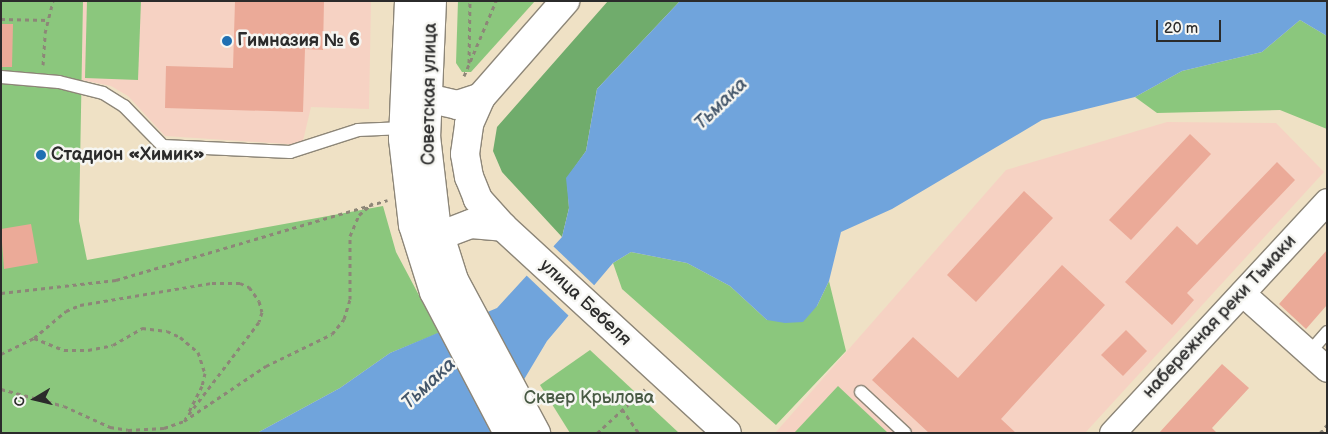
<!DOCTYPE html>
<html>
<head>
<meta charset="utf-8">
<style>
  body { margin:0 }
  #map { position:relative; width:1328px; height:434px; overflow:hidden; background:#efe1c5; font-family:"Balsamiq Sans",sans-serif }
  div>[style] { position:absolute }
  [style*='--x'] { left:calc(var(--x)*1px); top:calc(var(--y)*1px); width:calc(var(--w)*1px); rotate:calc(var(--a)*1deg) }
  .built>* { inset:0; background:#f6d2c3 }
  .green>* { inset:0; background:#8bc77d }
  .forest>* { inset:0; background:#70ac6c }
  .water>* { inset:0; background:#70a4dc }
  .pier>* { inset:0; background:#efe1c5 }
  .building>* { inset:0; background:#ebaa98 }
  .path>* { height:3px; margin-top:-1.5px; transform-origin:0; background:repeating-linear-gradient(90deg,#8d8678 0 4px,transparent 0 8px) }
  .roads { filter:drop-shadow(1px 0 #8d8678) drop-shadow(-1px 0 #8d8678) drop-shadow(0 1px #8d8678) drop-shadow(0 -1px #8d8678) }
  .service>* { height:12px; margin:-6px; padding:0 6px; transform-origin:6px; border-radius:6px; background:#fff }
  .minor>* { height:25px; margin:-12.5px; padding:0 12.5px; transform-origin:12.5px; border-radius:12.5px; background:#fff }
  .tertiary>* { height:28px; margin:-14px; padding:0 14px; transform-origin:14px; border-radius:14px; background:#fff }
  .secondary>* { height:28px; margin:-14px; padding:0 14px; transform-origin:14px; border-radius:14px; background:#fff }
  .primary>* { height:28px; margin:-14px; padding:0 14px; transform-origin:14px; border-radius:14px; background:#fff }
  .dots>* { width:14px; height:14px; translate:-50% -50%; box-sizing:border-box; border:2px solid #f6f6f2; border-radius:50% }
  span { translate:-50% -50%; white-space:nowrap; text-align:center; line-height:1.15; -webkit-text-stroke:5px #f6f6f2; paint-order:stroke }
  .poi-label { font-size:18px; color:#2b2b2b; font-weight:700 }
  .left { translate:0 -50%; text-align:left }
  .street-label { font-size:18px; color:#2b2b2b }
  .park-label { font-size:18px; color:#485a44 }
  .water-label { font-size:19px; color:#435569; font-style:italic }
  .frame { position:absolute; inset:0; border:2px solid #2b2b2b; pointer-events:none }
  .north { position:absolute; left:10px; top:374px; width:50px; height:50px; -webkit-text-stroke:4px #f6f6f2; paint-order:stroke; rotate:261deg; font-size:14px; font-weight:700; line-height:20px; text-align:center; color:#2b2b2b }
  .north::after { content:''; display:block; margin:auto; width:18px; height:22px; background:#2b2b2b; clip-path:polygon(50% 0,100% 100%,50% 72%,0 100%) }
  .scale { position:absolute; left:1156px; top:20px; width:65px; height:22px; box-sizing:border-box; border:2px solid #2b2b2b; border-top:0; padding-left:6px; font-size:15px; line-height:18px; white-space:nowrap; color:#2b2b2b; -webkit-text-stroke:4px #f6f6f2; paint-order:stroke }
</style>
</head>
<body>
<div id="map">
  <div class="built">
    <i style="clip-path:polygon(83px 1px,371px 1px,369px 109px,311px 107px,302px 145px,165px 136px,128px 96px,111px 86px,82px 80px)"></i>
    <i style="clip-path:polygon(1167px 122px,1276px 123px,1324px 172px,1085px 433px,776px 432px,1006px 170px)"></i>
  </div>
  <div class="green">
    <i style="clip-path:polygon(1px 1px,83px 1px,79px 221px,87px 260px,383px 206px,396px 252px,439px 333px,390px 353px,340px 388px,257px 433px,1px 433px)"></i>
    <i style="clip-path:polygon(87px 1px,141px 1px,138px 80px,85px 78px)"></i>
    <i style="clip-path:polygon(458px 1px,535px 1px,471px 72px,462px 72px,456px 63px)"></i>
    <i style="clip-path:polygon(1300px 20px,1327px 36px,1327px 129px,1280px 110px,1157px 113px,1135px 97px,1182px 71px,1262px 52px)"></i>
    <i style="clip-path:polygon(631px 252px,687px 263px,730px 286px,767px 320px,817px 306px,829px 281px,846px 351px,776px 425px,622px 289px,613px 263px)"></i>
    <i style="clip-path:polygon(590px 350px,679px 433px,570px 433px,540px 385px)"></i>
    <i style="clip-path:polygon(838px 386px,888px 433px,795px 432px)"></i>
  </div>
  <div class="forest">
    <i style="clip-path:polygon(608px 1px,680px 1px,597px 89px,586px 151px,567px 178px,569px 208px,562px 237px,502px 172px,493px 151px,497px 127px)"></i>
  </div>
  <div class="water">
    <i style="clip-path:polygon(680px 1px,1327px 1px,1327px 36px,1300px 20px,1262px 52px,1182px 71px,1135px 97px,1042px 120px,892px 209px,841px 232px,829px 281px,817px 306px,803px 322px,785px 323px,767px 320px,730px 286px,687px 263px,631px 252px,613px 263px,547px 341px,492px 433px,257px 433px,340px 388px,390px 353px,497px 308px,562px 237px,569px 208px,566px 178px,586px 151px,597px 89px)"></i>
  </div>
  <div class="pier">
    <i style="clip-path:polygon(552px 245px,596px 287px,570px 317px,525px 274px)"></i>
  </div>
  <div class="building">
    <i style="clip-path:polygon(235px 1px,324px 1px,323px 50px,305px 49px,303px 112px,165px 108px,166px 66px,233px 68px)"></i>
    <i style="clip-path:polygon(1px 24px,13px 24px,12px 67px,1px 67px)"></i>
    <i style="clip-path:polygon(1190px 134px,1211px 154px,1131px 240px,1109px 220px)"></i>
    <i style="clip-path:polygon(1277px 162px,1295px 180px,1187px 293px,1194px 300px,1172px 325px,1125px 282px,1177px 226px,1197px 245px)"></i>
    <i style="clip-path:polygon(1024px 191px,1053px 218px,976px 302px,947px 275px)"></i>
    <i style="clip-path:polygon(31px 224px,38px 263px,4px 269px,1px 229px)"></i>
    <i style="clip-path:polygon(1327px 250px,1327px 305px,1306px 329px,1279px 304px)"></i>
    <i style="clip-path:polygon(1062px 265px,1105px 305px,1001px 419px,1016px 433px,929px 433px,872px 380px,913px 337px,958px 378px)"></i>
    <i style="clip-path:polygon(1126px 330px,1147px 351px,1123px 376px,1101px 355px)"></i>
    <i style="clip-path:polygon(1222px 364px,1249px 388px,1212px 428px,1217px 433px,1159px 433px)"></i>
  </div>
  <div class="path">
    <i style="--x:1;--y:19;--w:48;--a:1.2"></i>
    <i style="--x:469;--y:63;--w:62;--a:-89.1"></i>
    <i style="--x:43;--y:65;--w:32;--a:-86"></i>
    <i style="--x:45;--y:33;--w:33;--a:-76"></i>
    <i style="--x:464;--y:76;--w:82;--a:-66.9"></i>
    <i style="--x:1;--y:293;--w:116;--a:-6.4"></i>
    <i style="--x:116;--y:280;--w:283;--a:-16.4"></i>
    <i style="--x:34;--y:338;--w:32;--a:22"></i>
    <i style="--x:64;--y:350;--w:24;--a:0"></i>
    <i style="--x:88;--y:350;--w:25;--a:-11"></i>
    <i style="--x:113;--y:345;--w:34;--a:-30"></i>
    <i style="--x:142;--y:328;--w:25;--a:7"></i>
    <i style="--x:167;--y:331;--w:14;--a:25"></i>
    <i style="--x:180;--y:337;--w:23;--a:40"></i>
    <i style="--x:198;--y:352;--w:22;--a:72"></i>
    <i style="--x:205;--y:373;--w:13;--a:103"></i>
    <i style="--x:202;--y:386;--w:30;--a:117"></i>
    <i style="--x:1;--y:354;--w:37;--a:-26"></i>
    <i style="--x:34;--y:338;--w:42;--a:-40.2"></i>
    <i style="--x:66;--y:311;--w:15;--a:-23"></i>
    <i style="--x:80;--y:305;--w:134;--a:-9.5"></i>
    <i style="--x:212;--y:283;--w:28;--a:0"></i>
    <i style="--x:240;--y:283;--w:10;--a:24"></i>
    <i style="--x:249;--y:287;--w:17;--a:54"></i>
    <i style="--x:259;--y:301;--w:11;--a:75"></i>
    <i style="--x:262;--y:312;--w:10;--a:107"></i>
    <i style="--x:259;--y:322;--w:122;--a:127.3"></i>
    <i style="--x:1;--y:389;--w:65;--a:15.1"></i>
    <i style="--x:64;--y:406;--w:51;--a:24.5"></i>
    <i style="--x:110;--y:427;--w:18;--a:9"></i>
    <i style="--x:128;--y:430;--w:36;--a:-3"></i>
    <i style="--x:164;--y:428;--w:21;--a:-19"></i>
    <i style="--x:184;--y:421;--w:99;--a:-33.9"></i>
    <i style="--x:266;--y:366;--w:73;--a:-25.9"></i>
    <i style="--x:332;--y:334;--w:19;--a:-51"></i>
    <i style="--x:344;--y:319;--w:21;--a:-73"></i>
    <i style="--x:350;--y:299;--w:63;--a:-90"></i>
    <i style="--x:350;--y:236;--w:23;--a:-67"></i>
    <i style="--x:359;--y:215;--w:18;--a:-41"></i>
    <i style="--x:622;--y:409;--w:29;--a:55"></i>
    <i style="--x:597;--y:433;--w:65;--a:-42.5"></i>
    <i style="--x:1320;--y:433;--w:11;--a:-49"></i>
  </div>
  <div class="roads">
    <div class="service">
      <i style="--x:1;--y:77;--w:58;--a:4.9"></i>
      <i style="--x:59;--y:82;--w:45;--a:14"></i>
      <i style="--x:103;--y:93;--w:25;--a:32"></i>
      <i style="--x:124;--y:106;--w:56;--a:45.7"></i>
      <i style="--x:163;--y:146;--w:127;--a:2.7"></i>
      <i style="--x:290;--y:152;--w:71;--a:-17.9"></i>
      <i style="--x:358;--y:130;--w:46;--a:-2.5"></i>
      <i style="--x:1309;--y:353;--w:28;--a:-49"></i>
      <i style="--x:861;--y:392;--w:60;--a:43"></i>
    </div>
    <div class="minor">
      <i style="--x:1242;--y:293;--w:114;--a:41.8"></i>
      <i style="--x:1112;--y:433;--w:316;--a:-47.2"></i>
    </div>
    <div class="tertiary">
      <i style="--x:503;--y:227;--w:304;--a:42.6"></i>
    </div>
    <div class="secondary">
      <i style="--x:427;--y:98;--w:31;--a:13"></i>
      <i style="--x:457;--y:105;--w:25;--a:-18"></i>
      <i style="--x:503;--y:227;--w:38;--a:-132"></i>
      <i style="--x:478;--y:199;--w:24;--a:-112"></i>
      <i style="--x:469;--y:177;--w:23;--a:-100"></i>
      <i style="--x:465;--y:154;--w:30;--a:-82"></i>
      <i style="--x:469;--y:124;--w:30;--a:-66"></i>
      <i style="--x:481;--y:97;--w:128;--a:-48.8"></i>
      <i style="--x:439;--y:236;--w:34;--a:-21"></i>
      <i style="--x:471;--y:224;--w:32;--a:5"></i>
    </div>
    <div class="primary">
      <i style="--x:409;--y:1;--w:138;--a:92.5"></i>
      <i style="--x:403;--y:139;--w:87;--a:83.4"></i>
      <i style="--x:413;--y:225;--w:70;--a:72.6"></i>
      <i style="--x:434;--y:292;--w:159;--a:62.3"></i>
      <i style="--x:432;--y:1;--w:135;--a:92.5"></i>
      <i style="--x:426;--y:136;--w:88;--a:83.4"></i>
      <i style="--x:436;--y:223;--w:60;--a:72.5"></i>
      <i style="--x:454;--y:280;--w:174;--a:61.8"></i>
    </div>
  </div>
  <div class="dots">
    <i style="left:227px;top:41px;background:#1f6fb2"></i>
    <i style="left:41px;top:155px;background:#1f6fb2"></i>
  </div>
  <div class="poi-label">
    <span class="left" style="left:237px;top:41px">Гимназия № 6</span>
    <span class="left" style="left:51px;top:155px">Стадион «Химик»</span>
  </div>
  <div class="street-label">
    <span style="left:430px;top:94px;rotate:-89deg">Советская улица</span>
    <span style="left:585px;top:303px;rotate:43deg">улица Бебеля</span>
    <span style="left:1220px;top:317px;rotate:-47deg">набережная реки Тьмаки</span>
  </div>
  <div class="park-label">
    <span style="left:589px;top:398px">Сквер Крылова</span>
  </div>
  <div class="water-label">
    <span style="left:721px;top:104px;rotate:-44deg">Тьмака</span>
    <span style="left:429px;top:384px;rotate:-43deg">Тьмака</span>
  </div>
  <div class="frame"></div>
  <div class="north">С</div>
  <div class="scale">20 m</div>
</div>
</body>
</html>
